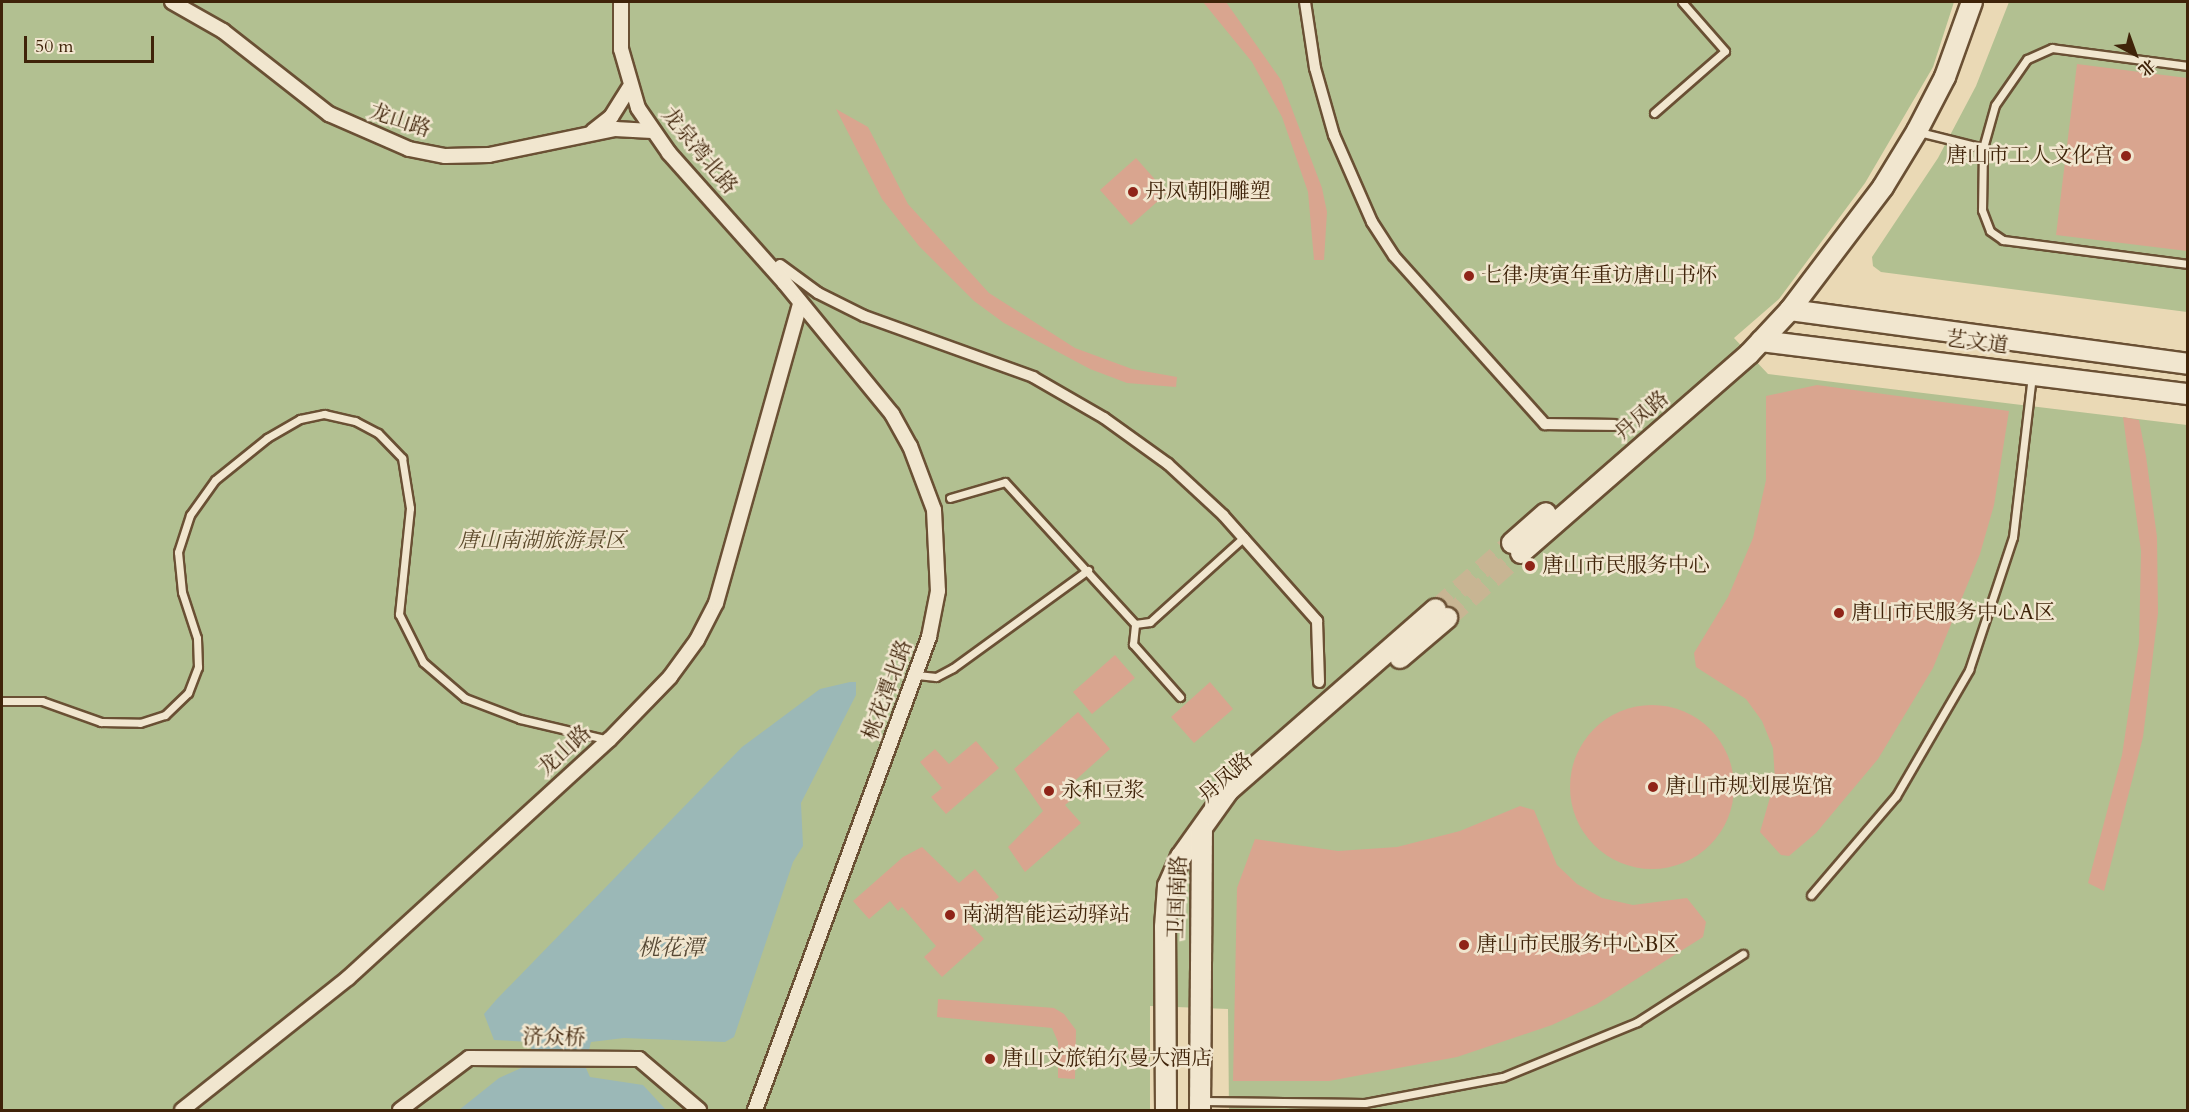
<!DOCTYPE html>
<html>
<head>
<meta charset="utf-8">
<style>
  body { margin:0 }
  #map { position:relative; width:2189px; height:1112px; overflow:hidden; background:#ead9b5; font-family:Cardo,"Noto Serif SC",serif }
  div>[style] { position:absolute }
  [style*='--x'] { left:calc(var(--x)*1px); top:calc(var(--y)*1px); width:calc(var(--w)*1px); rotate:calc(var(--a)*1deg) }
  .green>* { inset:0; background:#b2c091 }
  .water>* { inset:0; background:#9bb8b7 }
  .building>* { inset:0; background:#d9a58f }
  .round { border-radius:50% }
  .secondary-tunnel>* { height:20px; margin-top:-10px; transform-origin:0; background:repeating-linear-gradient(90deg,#c8b593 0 20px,transparent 0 30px) }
  .roads { filter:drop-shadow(2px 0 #6a5034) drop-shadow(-2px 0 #6a5034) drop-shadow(0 2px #6a5034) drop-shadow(0 -2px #6a5034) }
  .service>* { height:7px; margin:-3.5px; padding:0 3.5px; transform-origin:3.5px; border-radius:3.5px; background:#f1e6cf }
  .pedestrian>* { height:10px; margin:-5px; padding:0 5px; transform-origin:5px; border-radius:5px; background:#f1e6cf }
  .minor>* { height:14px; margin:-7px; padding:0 7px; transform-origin:7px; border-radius:7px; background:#f1e6cf }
  .secondary>* { height:20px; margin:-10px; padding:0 10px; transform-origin:10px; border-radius:10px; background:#f1e6cf }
  .dots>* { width:16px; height:16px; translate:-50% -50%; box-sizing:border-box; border:3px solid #f1e6cf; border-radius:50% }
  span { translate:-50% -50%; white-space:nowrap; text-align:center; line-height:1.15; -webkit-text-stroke:5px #f1e6cf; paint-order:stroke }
  .street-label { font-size:21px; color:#3f2309 }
  .poi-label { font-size:21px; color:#3f2309 }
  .right { translate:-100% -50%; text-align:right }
  .left { translate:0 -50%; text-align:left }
  .park-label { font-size:21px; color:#5c4a2b; font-style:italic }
  .water-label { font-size:22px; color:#564834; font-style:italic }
  .frame { position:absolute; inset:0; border:3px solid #3f2309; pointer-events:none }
  .north { position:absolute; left:2105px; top:24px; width:60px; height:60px; -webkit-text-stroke:4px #f1e6cf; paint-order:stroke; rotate:139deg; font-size:16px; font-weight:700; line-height:24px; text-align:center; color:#3f2309 }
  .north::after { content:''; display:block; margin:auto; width:21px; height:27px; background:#3f2309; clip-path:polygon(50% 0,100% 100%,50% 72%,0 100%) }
  .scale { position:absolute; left:24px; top:36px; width:130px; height:27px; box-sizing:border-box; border:3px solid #3f2309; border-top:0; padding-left:8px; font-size:18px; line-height:21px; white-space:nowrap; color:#3f2309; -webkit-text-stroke:4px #f1e6cf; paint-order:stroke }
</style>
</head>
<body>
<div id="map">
  <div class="green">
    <i style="clip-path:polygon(2px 2px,1954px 2px,1933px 67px,1865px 183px,1779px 299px,1734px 338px,1768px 374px,2187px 425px,2187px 1110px,1229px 1110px,1228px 1009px,1150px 1006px,1150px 1110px,2px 1110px)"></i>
    <i style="clip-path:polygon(2009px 2px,2187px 2px,2187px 312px,1881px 272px,1873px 266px,1872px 257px,1938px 158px,1976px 86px)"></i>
  </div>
  <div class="water">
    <i style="clip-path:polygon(850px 682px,856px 682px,856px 695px,801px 803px,803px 846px,793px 862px,734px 1037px,725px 1042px,624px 1038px,591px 1042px,585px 1066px,590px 1077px,643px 1085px,666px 1110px,459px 1110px,499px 1078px,532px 1063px,531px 1042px,494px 1040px,484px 1014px,496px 1000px,742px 747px,820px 689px)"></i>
  </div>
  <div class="building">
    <i style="clip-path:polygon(1203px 2px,1226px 2px,1281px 80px,1322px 188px,1327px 212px,1324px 260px,1314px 260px,1308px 192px,1282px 117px,1252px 62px)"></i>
    <i style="clip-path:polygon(2077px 64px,2187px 78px,2187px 251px,2056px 235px)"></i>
    <i style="clip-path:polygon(836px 109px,868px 127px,908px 204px,989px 293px,1075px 348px,1132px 369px,1177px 377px,1176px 387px,1127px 383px,1090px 369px,1004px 323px,974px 301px,919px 246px,882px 199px)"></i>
    <i style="clip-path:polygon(1136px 158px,1167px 193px,1131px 225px,1100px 190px)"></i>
    <i style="clip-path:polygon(1817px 385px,2009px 411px,1994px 505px,1980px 554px,1933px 668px,1878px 759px,1816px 833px,1789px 856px,1781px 855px,1760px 832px,1775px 780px,1773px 748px,1762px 721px,1746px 699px,1696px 667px,1694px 653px,1728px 597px,1753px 538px,1766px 480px,1766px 396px)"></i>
    <i style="clip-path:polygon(2123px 417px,2139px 420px,2146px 456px,2157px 537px,2158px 613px,2143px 737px,2104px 891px,2088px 883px,2122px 755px,2139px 643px,2141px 551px)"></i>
    <i style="clip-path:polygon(1115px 655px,1135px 678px,1092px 714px,1073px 692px)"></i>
    <i style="clip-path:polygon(1210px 682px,1233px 709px,1194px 743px,1171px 717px)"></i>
    <i class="round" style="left:1570px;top:705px;width:164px;height:164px"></i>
    <i style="clip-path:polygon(1078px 712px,1110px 749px,1068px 787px,1076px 796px,1065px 805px,1081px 823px,1025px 872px,1008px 847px,1043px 811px,1014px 769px)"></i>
    <i style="clip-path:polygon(976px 741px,999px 768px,946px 814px,931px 797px,942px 788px,920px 762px,935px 749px,949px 764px)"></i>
    <i style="clip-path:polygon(1520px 806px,1534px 810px,1557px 865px,1577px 884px,1602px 898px,1633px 905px,1687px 898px,1706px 922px,1703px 937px,1597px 1004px,1552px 1025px,1457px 1057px,1329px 1081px,1233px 1081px,1237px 888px,1255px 839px,1338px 851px,1397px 847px,1460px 831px)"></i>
    <i style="clip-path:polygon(922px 847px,959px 883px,975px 869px,999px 897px,969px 923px,984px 939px,942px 977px,924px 957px,936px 946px,902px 907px,898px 911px,890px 901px,869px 919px,853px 901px,903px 857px)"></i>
    <i style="clip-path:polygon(938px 999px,1054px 1008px,1064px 1014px,1076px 1030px,1075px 1079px,1058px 1078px,1058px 1042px,1052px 1028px,937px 1017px)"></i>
  </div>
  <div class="secondary-tunnel">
    <i style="--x:1436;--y:609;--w:101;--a:-41"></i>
    <i style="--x:1447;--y:618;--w:98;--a:-41.3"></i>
  </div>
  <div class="roads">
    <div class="service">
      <i style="--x:2188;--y:66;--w:137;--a:-172.5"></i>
      <i style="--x:2052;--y:48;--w:27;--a:156"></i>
      <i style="--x:2027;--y:59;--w:56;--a:124.8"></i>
      <i style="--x:1995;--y:105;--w:45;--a:105.6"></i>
      <i style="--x:1983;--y:148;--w:62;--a:90.9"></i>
      <i style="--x:1982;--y:210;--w:22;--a:69"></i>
      <i style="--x:1990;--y:231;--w:16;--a:35"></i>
      <i style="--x:2003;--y:240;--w:187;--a:7.4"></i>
      <i style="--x:1654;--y:113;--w:94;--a:-41.1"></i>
      <i style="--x:1725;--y:51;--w:65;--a:-131.3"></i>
      <i style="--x:1919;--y:132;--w:66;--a:14"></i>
      <i style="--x:950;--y:498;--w:57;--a:-16.2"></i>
      <i style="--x:1005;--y:482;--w:193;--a:47.5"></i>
      <i style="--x:917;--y:675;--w:19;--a:6"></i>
      <i style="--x:936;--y:677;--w:19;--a:-28"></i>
      <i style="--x:953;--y:668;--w:167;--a:-36"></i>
      <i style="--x:1180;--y:697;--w:71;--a:-131.6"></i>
      <i style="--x:1133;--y:644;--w:20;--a:-84"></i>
      <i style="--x:1135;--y:624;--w:15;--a:-8"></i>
      <i style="--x:1150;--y:622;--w:127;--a:-42.1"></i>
      <i style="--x:2;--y:701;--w:40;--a:0"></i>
      <i style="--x:42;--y:701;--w:63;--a:19.6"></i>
      <i style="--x:101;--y:722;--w:39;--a:1"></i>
      <i style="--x:140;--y:723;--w:26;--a:-18"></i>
      <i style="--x:165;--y:715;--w:32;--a:-44"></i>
      <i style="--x:188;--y:693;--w:28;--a:-69"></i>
      <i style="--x:198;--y:667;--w:29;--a:-92"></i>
      <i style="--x:197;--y:638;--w:48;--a:-108.1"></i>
      <i style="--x:182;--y:592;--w:40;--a:-95.7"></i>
      <i style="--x:178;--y:552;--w:39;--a:-72"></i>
      <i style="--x:190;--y:515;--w:43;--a:-54.5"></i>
      <i style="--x:215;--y:480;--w:67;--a:-38.9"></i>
      <i style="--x:267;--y:438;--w:38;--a:-30"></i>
      <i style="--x:300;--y:419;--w:25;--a:-12"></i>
      <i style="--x:324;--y:414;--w:32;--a:13"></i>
      <i style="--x:355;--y:421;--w:26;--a:28"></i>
      <i style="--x:378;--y:433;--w:35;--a:46"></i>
      <i style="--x:402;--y:458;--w:51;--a:80.9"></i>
      <i style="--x:410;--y:508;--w:107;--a:95.9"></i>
      <i style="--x:399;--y:614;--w:54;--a:63.4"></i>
      <i style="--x:423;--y:662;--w:55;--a:40.6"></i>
      <i style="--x:465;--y:698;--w:59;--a:20.9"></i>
      <i style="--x:520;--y:719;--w:91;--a:13.3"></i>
      <i style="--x:1811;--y:895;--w:130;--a:-49.4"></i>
      <i style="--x:1896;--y:796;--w:146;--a:-59.9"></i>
      <i style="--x:1969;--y:670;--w:140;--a:-71.7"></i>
      <i style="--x:2013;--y:537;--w:162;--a:-83.3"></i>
      <i style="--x:1203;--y:1101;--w:162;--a:0.7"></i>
      <i style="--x:1365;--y:1103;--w:140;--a:-10.7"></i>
      <i style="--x:1503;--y:1077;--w:145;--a:-22.3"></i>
      <i style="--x:1637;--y:1022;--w:126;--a:-32.7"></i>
    </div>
    <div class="pedestrian">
      <i style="--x:1305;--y:2;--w:67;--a:81.4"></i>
      <i style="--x:1315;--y:68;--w:70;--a:74.2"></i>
      <i style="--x:1334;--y:135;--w:95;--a:66.4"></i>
      <i style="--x:1372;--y:222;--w:40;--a:57.1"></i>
      <i style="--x:1394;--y:256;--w:226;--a:48.1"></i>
      <i style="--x:1545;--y:424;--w:69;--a:0.8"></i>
      <i style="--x:780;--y:265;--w:47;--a:36.4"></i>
      <i style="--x:818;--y:293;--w:51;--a:26.6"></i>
      <i style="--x:864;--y:316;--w:180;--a:19.8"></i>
      <i style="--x:1033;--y:377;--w:82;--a:30"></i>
      <i style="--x:1104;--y:418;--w:79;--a:35.7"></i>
      <i style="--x:1168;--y:464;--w:75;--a:42.8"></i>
      <i style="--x:1223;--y:515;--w:142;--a:48.4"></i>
      <i style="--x:1317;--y:621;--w:61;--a:88.1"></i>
    </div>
    <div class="minor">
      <i style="--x:172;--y:2;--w:59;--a:29.6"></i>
      <i style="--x:223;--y:31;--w:135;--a:38.1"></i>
      <i style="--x:329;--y:114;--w:87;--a:23.6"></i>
      <i style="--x:409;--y:149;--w:37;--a:11"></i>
      <i style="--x:445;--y:156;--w:44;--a:-1.3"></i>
      <i style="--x:489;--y:155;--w:129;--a:-11.7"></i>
      <i style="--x:615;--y:129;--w:37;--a:3"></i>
      <i style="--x:621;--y:2;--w:47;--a:90"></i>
      <i style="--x:621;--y:49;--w:61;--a:73.9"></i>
      <i style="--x:638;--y:108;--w:55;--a:55.4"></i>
      <i style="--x:669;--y:153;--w:173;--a:48.3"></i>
      <i style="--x:784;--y:282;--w:171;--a:50.7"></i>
      <i style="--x:892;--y:414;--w:37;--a:61"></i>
      <i style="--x:910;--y:446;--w:68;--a:69.4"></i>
      <i style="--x:934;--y:510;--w:81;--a:87.2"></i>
      <i style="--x:938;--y:591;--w:47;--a:101.1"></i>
      <i style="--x:929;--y:637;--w:504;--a:110.2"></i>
      <i style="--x:593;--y:131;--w:23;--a:-38"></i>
      <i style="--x:611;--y:117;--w:34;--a:-58"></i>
      <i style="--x:182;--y:1110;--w:212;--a:-38.5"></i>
      <i style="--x:348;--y:978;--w:353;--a:-42.4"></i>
      <i style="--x:609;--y:740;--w:88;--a:-45.9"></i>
      <i style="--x:670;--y:677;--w:46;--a:-53.9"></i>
      <i style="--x:697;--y:640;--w:42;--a:-62.8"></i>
      <i style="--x:716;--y:603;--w:311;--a:-74.3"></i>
      <i style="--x:400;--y:1110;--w:86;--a:-37"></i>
      <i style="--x:469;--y:1058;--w:170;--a:0.3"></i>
      <i style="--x:639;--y:1059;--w:79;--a:40.4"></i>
    </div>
    <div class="secondary">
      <i style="--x:1790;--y:310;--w:402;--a:7.7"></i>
      <i style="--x:1761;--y:341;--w:430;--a:7.1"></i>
      <i style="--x:1512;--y:543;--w:45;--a:-41.4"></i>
      <i style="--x:1521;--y:553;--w:303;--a:-41.1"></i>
      <i style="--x:1749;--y:354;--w:60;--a:-47"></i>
      <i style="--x:1790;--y:310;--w:154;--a:-52.9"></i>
      <i style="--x:1883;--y:187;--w:66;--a:-58.7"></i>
      <i style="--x:1917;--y:131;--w:61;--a:-62.6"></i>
      <i style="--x:1945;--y:77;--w:80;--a:-70.2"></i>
      <i style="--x:1400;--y:658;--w:62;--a:-40.4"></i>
      <i style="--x:1166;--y:1110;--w:183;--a:-90.3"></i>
      <i style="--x:1165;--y:927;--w:41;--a:-85.8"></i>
      <i style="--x:1168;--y:886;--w:32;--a:-66"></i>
      <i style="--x:1181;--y:857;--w:81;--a:-54.5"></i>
      <i style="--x:1228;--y:791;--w:276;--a:-41.2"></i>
      <i style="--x:1200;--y:1110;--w:279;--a:-89.6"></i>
    </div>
  </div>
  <div class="dots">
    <i style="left:2126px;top:156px;background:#8f2418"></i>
    <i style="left:1133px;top:192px;background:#8f2418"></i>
    <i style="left:1469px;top:276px;background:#8f2418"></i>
    <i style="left:1530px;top:566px;background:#8f2418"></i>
    <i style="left:1839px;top:613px;background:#8f2418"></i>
    <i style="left:1653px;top:787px;background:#8f2418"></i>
    <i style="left:1049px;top:791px;background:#8f2418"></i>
    <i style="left:950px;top:915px;background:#8f2418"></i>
    <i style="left:1464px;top:945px;background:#8f2418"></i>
    <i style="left:990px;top:1059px;background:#8f2418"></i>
  </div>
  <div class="street-label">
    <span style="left:400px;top:121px;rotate:18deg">龙山路</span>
    <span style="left:699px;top:151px;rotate:50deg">龙泉湾北路</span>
    <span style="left:1977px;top:343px;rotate:7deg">艺文道</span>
    <span style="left:1642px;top:416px;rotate:-41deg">丹凤路</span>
    <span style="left:888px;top:690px;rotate:-70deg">桃花潭北路</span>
    <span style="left:565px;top:751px;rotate:-43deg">龙山路</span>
    <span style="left:1226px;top:778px;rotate:-41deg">丹凤路</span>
    <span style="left:1178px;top:897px;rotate:-88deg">卫国南路</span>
    <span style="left:554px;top:1038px;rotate:1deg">济众桥</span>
  </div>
  <div class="poi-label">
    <span class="right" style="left:2114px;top:156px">唐山市工人文化宫</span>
    <span class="left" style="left:1145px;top:192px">丹凤朝阳雕塑</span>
    <span class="left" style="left:1481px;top:276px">七律·庚寅年重访唐山书怀</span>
    <span class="left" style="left:1542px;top:566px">唐山市民服务中心</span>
    <span class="left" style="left:1851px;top:613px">唐山市民服务中心A区</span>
    <span class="left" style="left:1665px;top:787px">唐山市规划展览馆</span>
    <span class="left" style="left:1061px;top:791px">永和豆浆</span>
    <span class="left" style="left:962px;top:915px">南湖智能运动驿站</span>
    <span class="left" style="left:1476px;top:945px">唐山市民服务中心B区</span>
    <span class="left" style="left:1002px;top:1059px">唐山文旅铂尔曼大酒店</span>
  </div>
  <div class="park-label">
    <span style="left:542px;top:541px">唐山南湖旅游景区</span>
  </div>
  <div class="water-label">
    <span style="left:671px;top:949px">桃花潭</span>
  </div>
  <div class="frame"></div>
  <div class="north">北</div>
  <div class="scale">50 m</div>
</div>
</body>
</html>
